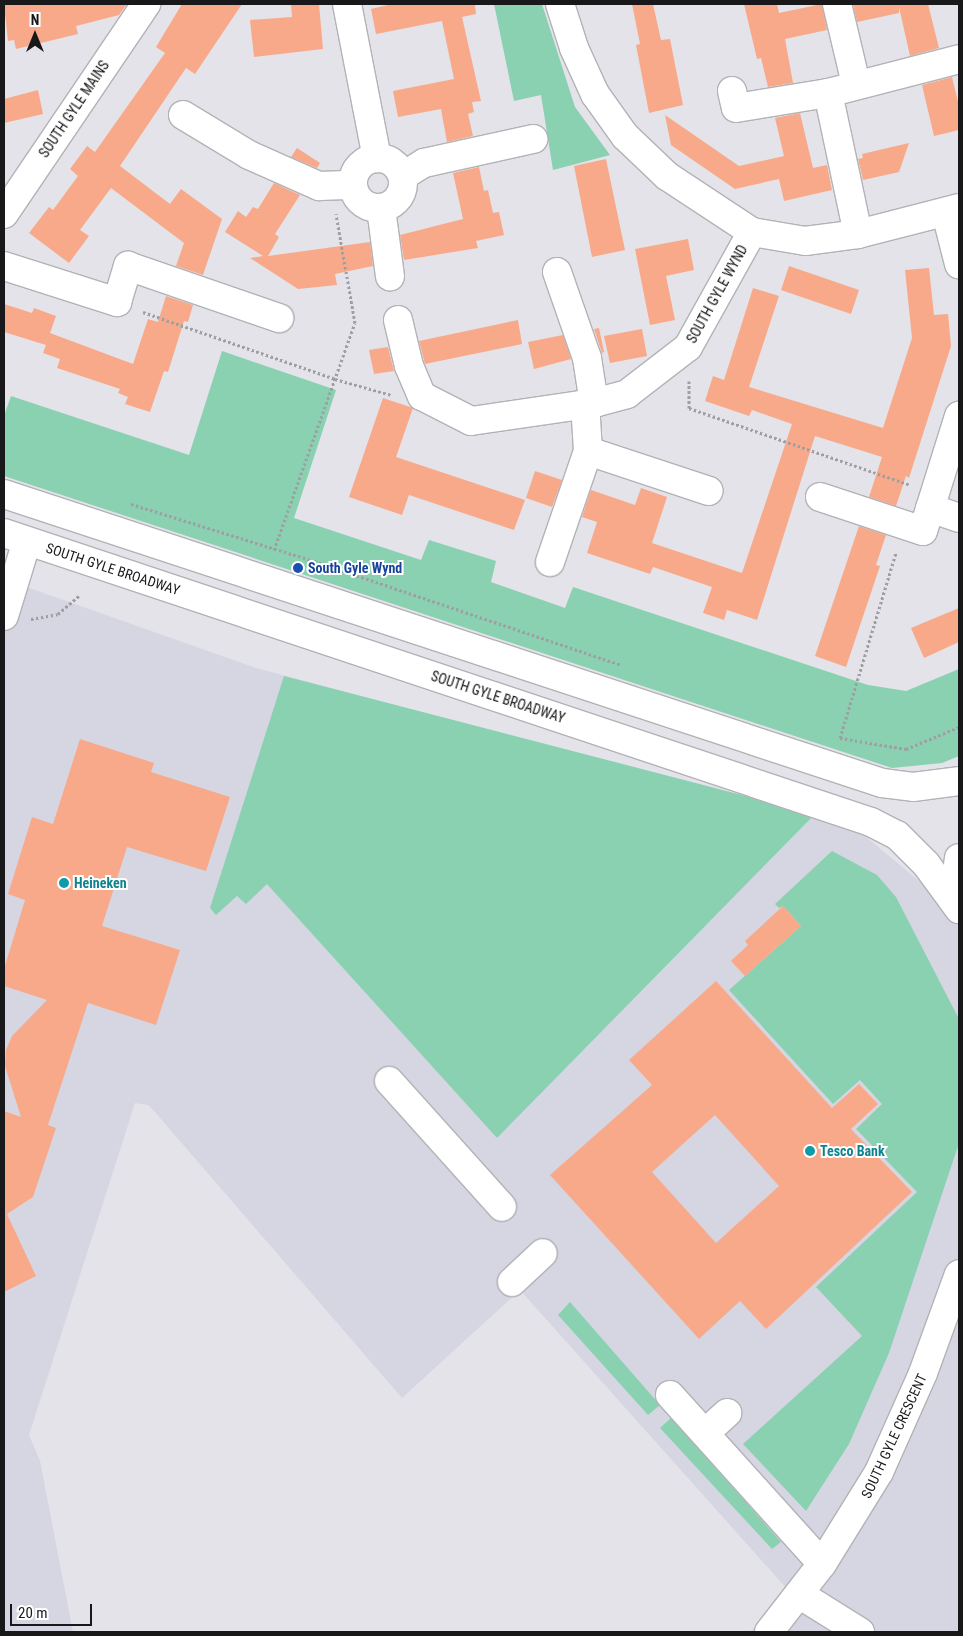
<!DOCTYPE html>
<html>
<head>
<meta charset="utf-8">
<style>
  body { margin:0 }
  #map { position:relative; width:963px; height:1636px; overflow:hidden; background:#e3e3e9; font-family:"Roboto Condensed",sans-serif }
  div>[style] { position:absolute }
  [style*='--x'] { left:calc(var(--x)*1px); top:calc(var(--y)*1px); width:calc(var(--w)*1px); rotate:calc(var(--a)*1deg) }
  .built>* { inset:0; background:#d6d6e2 }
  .green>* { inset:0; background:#89d1b0 }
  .building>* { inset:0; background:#f8a98a }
  .path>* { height:3px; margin-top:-1.5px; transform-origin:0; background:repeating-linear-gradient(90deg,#9e9ea3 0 2.5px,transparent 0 5px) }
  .roads { filter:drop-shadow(1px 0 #b2b2b7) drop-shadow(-1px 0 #b2b2b7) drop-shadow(0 1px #b2b2b7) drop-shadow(0 -1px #b2b2b7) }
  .minor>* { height:28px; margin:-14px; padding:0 14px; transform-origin:14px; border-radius:14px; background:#fff }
  .minor>.ring { margin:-14px; padding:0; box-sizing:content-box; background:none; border:28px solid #fff; border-radius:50% }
  .dots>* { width:14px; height:14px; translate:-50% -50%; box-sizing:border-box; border:2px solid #fff; border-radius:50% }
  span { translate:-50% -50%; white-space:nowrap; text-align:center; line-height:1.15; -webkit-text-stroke:4px #fff; paint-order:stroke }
  .street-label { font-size:14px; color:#18181a }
  .transit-label { font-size:14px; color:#164399; font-weight:700 }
  .left { translate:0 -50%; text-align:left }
  .culture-label { font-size:14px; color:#0d838f; font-weight:700 }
  .frame { position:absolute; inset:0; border:5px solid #18181a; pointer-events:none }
  .north { position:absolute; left:10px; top:10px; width:50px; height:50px; -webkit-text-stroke:4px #fff; paint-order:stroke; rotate:0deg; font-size:14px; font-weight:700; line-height:20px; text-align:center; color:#18181a }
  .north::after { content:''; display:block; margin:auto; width:18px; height:22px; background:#18181a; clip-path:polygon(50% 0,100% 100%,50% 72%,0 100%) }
  .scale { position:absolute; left:10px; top:1604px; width:82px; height:22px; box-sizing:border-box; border:2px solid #18181a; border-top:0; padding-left:6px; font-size:15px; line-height:18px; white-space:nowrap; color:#18181a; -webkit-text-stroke:4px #fff; paint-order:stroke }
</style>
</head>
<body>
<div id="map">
  <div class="built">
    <i style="clip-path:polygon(4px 579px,256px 668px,854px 827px,959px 914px,959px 1632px,750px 1632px,788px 1590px,520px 1290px,402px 1398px,154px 1111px,148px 1105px,135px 1103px,29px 1435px,40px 1461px,73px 1632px,4px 1632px)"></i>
  </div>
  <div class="green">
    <i style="clip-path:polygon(494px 4px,542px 4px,575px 107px,610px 155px,553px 170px,541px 95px,514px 101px)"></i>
    <i style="clip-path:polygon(222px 351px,336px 390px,294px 518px,421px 560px,429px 540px,496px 561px,491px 582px,565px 608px,573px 587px,868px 685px,906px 691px,959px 669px,959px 756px,942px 763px,892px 768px,4px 476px,4px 416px,11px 396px,189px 455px)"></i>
    <i style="clip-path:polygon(284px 676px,815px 814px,497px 1138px,267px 884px,246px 904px,237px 896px,216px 915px,210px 908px)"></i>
    <i style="clip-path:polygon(832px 851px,877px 875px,896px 897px,959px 1019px,959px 1143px,889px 1353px,849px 1444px,806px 1511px,743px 1444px,862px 1336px,816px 1287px,917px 1192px,856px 1129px,882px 1104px,860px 1080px,833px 1104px,729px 990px,801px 926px,783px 906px,779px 908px,775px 904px)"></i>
    <i style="clip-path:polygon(570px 1302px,660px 1405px,648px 1415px,558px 1315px)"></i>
    <i style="clip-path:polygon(671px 1418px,781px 1542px,772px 1549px,660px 1428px)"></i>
  </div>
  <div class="building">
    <i style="clip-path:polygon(4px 4px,127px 4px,119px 15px,76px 26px,78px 34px,16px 49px,14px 40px,8px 41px)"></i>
    <i style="clip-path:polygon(182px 4px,242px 4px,195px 74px,186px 68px,120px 166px,170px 204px,181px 189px,222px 219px,203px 275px,176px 266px,184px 243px,111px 188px,80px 230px,89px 236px,69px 263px,29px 233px,49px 207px,53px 210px,78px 176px,70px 169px,87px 146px,95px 152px,165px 53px,156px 47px)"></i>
    <i style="clip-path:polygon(319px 4px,323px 49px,254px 57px,250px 20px,292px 17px,291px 5px)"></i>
    <i style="clip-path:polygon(392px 4px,475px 4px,476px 14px,462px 17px,481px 101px,472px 102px,474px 112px,468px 114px,473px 136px,447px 142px,441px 109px,398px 117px,393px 91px,454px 79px,442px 21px,376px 34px,371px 9px)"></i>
    <i style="clip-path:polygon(632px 4px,653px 4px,661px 40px,670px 39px,683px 105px,649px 113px,636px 45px,640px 44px)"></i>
    <i style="clip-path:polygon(744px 4px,777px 4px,779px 13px,822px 4px,827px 30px,785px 39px,793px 83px,768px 87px,761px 58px,757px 59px)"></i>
    <i style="clip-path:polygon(853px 4px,928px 4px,939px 48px,910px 56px,899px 7px,899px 13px,857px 22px)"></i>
    <i style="clip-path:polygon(952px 77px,959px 106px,959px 130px,934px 136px,922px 85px)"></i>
    <i style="clip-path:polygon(38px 90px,43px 114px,4px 123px,4px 99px)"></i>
    <i style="clip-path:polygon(800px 113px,813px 168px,827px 165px,832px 190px,784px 201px,779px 179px,735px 189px,671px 145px,665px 115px,739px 166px,784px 156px,775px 118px)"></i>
    <i style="clip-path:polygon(909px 143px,899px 172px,863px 180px,858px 159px,863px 158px,862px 154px)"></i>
    <i style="clip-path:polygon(297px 148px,320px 163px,317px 168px,291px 157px)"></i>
    <i style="clip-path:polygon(606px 159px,625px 250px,592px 257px,574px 166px)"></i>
    <i style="clip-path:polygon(479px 167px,484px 191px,488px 190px,493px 213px,499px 212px,504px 235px,476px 241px,478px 248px,404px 260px,400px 235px,463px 219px,453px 173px)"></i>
    <i style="clip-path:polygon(274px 183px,300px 195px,275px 234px,279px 237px,268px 256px,370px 242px,373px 266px,335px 274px,337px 285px,298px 289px,250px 258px,263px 256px,225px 232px,238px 211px,246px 217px,253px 207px,258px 209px)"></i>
    <i style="clip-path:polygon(688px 239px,694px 270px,666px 276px,675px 320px,650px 325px,635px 249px)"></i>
    <i style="clip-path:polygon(789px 266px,859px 290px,851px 314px,781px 290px)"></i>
    <i style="clip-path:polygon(929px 268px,934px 315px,948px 314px,951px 346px,909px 478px,906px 476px,896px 506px,869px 497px,882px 457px,815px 436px,757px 620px,727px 610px,724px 620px,703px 613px,712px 587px,653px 567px,650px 574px,587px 553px,597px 522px,582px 517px,591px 490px,635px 505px,641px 488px,667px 497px,652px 543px,742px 573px,792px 424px,752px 410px,749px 416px,705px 401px,713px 376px,724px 380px,753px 288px,779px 296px,749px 387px,883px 428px,912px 338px,905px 270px)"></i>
    <i style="clip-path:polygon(166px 296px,193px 305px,188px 322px,184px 321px,168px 372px,164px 371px,150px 412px,125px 404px,128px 397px,118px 393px,120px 389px,57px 368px,60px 359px,43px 353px,46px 345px,4px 332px,4px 304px,32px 313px,34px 308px,56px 316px,50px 333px,133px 364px,148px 319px,158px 322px)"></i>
    <i style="clip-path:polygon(518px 320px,522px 344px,425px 364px,419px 341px)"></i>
    <i style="clip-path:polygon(599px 328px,604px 352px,602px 353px,594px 329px)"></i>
    <i style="clip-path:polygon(642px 329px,647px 356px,610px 363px,604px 336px)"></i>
    <i style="clip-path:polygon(563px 335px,571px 359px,534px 369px,528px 342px)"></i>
    <i style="clip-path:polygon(388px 347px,394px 371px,374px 374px,369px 350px)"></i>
    <i style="clip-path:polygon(383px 398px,413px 408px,396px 457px,525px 500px,514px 530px,409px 495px,402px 515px,349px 497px)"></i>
    <i style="clip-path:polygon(535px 471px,562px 480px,552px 507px,526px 498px)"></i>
    <i style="clip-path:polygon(859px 526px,886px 535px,876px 565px,880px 566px,846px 667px,815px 656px)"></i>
    <i style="clip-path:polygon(959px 608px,959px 642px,924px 658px,911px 628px)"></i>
    <i style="clip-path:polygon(80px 739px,154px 763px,151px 772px,230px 797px,206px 871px,127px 847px,102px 926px,180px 950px,156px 1025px,88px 1003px,48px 1125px,56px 1128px,33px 1197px,7px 1214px,36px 1276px,4px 1292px,4px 1111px,21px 1117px,5px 1066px,6px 1050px,12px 1036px,47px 1000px,4px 986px,4px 969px,25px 900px,8px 894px,32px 817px,53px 824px)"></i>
    <i style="clip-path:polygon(783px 906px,801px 926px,745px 976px,731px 961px,748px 945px,745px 941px)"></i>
    <i style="clip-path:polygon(evenodd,716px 981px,832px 1108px,859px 1084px,878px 1104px,851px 1129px,912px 1192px,766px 1329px,740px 1301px,699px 1339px,550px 1175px,652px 1085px,629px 1060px,716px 981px,715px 1115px,779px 1186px,716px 1243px,652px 1172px,715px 1115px)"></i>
  </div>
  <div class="path">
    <i style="--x:143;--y:312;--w:203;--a:19.2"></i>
    <i style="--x:335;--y:379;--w:58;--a:15.9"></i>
    <i style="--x:689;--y:381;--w:27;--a:90"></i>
    <i style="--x:689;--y:408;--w:234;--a:19.2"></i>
    <i style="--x:131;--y:504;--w:192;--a:17.3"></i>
    <i style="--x:314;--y:561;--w:324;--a:18.7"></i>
    <i style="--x:274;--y:550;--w:241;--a:-70.4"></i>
    <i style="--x:355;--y:323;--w:111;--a:-99.9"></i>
    <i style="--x:31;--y:619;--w:27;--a:-10"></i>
    <i style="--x:58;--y:614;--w:28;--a:-41"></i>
    <i style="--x:840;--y:738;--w:67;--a:9.5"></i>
    <i style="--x:906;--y:749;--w:57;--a:-22.5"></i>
    <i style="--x:840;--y:738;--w:194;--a:-73.2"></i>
  </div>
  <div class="roads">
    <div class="minor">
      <i style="--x:347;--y:4;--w:157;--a:79"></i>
      <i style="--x:560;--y:4;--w:46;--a:72.3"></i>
      <i style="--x:574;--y:48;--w:51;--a:65.5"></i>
      <i style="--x:595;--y:94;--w:52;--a:54.5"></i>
      <i style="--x:625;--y:136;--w:58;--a:43.6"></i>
      <i style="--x:667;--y:176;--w:102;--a:33.4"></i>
      <i style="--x:752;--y:232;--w:54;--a:9.6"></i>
      <i style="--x:805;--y:241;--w:53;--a:-7.5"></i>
      <i style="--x:858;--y:234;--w:104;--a:-14.4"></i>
      <i style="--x:837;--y:4;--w:82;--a:76.6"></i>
      <i style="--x:732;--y:91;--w:17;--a:77"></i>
      <i style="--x:736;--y:108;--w:93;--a:-9.3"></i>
      <i style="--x:183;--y:115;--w:77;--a:31.2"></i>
      <i style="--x:249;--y:155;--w:77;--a:23.9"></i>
      <i style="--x:319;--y:186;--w:34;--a:-2"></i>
      <i class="ring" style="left:353px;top:158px;width:22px;height:22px"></i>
      <i style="--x:403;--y:176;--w:25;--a:-32"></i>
      <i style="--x:424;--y:163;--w:112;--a:-12.4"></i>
      <i style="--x:381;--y:208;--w:69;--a:82.5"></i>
      <i style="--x:946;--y:213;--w:53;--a:75.7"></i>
      <i style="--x:4;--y:214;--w:254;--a:-55.9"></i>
      <i style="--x:858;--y:234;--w:144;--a:-102"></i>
      <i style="--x:828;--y:93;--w:135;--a:-14.5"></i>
      <i style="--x:4;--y:266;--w:119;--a:17.7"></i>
      <i style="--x:117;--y:302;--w:38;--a:-73"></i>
      <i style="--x:128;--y:266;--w:160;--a:19"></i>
      <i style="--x:557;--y:272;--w:91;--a:70.8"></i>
      <i style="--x:587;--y:358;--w:46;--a:81.2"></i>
      <i style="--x:398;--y:320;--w:47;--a:76.6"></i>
      <i style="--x:409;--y:366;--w:33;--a:67"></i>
      <i style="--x:422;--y:396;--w:55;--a:27"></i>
      <i style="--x:471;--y:421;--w:124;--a:-8.3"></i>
      <i style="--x:594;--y:403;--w:34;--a:-15"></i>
      <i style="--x:627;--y:394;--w:77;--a:-37.6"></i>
      <i style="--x:688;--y:347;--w:132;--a:-60.9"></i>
      <i style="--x:585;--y:403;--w:48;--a:86.4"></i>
      <i style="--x:588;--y:451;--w:127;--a:18.3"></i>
      <i style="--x:4;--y:494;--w:924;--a:18.22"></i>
      <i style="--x:882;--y:783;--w:31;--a:7"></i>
      <i style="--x:913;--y:787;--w:46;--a:-7.4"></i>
      <i style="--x:820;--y:497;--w:108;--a:18.3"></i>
      <i style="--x:923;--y:531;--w:121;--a:-72.6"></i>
      <i style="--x:930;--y:508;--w:31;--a:19"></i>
      <i style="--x:4;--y:533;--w:914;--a:18.43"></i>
      <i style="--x:871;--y:822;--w:29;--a:27"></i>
      <i style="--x:897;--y:835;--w:41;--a:45"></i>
      <i style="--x:926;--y:864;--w:56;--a:53.7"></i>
      <i style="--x:550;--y:562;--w:117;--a:-71.1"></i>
      <i style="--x:4;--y:616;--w:78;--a:-73"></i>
      <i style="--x:959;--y:858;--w:14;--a:98"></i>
      <i style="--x:957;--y:872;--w:29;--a:86"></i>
      <i style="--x:389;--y:1081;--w:169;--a:48.1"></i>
      <i style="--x:512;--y:1282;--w:42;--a:-43.1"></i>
      <i style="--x:670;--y:1395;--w:227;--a:48"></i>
      <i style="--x:705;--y:1433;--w:30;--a:-42"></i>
      <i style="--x:799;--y:1594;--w:72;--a:31.9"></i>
      <i style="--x:769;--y:1632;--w:86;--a:-52.1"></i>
      <i style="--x:822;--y:1564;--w:108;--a:-58.2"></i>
      <i style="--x:879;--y:1472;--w:108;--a:-66"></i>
      <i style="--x:923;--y:1373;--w:105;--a:-70"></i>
    </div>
  </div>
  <div class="dots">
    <i style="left:298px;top:568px;background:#1a4fb4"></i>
    <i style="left:64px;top:883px;background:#0f9aa8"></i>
    <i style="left:810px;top:1151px;background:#0f9aa8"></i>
  </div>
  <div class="street-label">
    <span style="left:74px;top:109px;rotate:-56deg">SOUTH GYLE MAINS</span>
    <span style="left:717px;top:294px;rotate:-61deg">SOUTH GYLE WYND</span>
    <span style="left:113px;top:569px;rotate:18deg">SOUTH GYLE BROADWAY</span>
    <span style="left:498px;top:697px;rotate:18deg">SOUTH GYLE BROADWAY</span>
    <span style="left:894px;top:1436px;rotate:-65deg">SOUTH GYLE CRESCENT</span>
  </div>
  <div class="transit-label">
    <span class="left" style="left:308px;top:568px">South Gyle Wynd</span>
  </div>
  <div class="culture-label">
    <span class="left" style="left:74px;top:883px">Heineken</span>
    <span class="left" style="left:820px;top:1151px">Tesco Bank</span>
  </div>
  <div class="frame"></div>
  <div class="north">N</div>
  <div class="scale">20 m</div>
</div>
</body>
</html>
